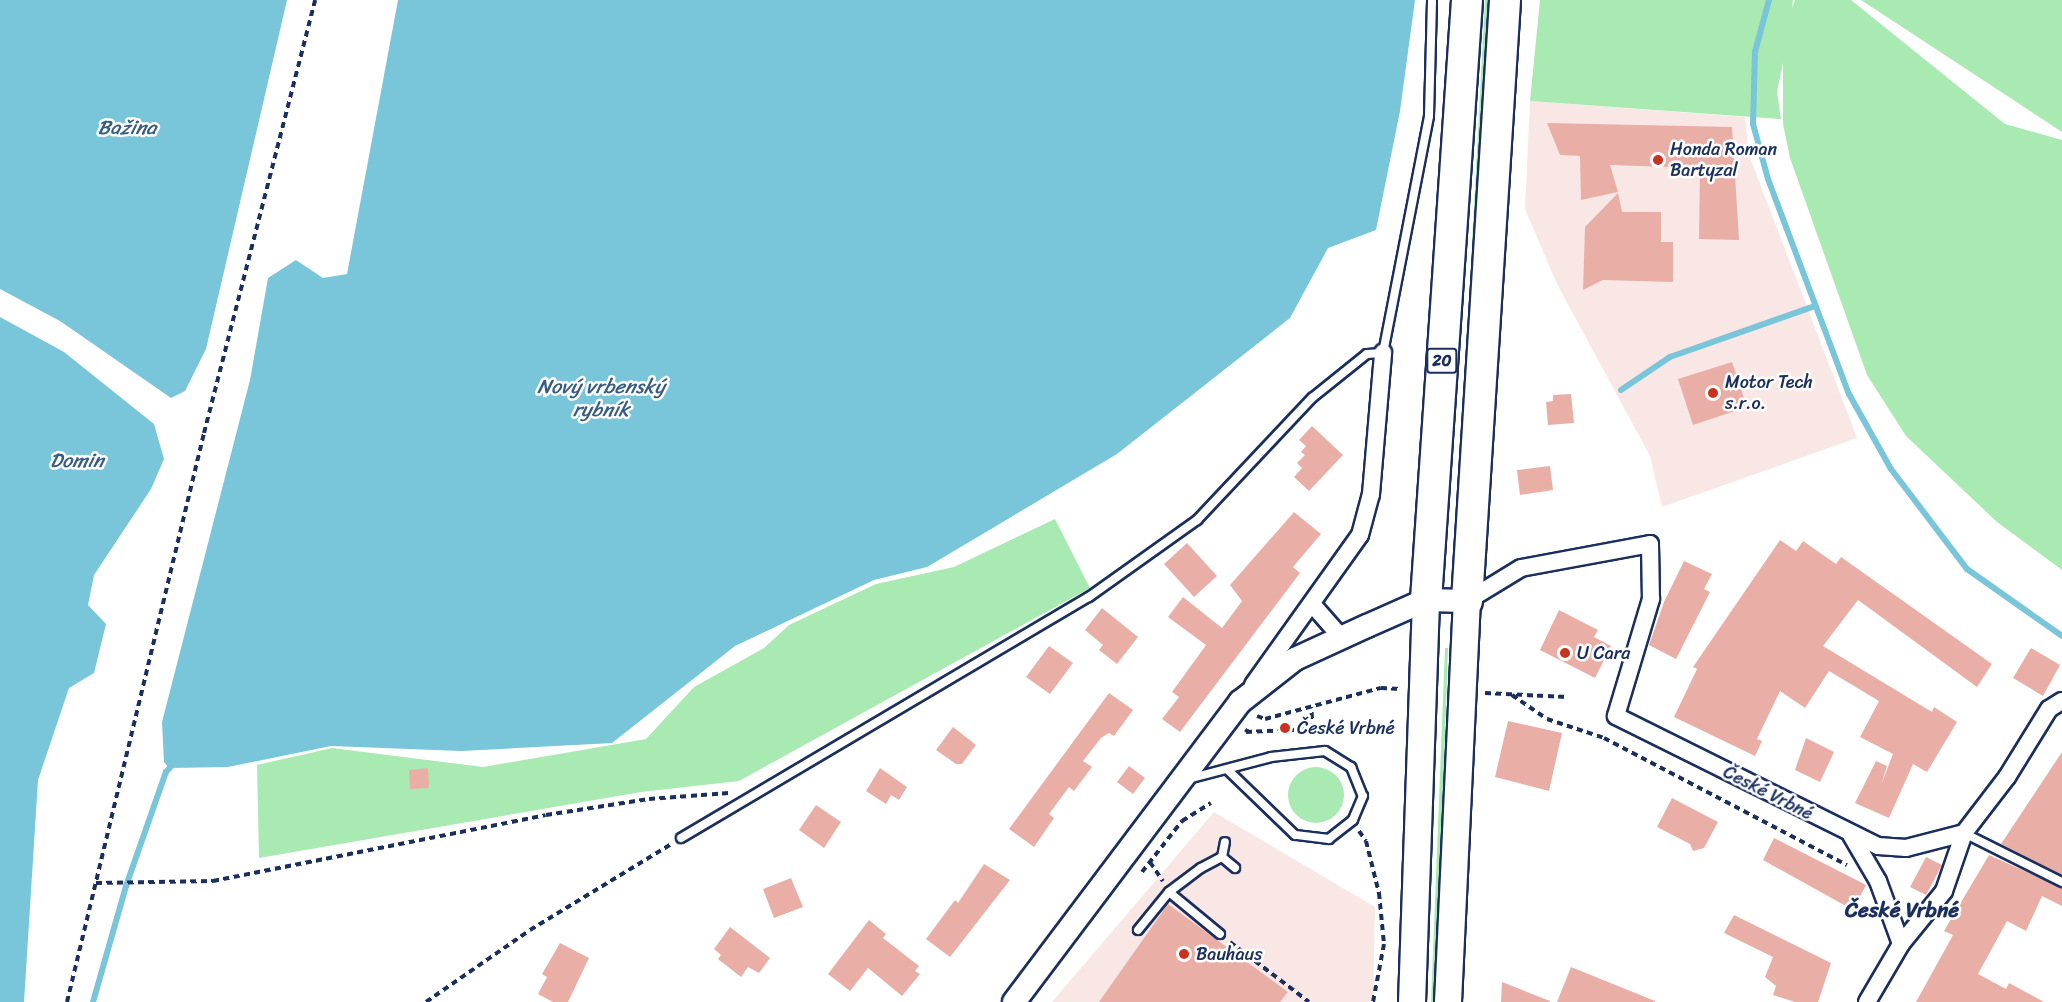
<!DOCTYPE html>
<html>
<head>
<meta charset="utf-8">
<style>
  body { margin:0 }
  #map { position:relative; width:2062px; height:1002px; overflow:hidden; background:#fff; font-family:Sriracha,sans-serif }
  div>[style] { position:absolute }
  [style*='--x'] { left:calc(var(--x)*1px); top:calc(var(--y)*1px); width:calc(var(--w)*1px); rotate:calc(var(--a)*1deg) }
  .built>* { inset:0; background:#f8e7e5 }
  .green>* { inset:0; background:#a9eab3 }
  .round { border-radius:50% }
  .water>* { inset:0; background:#79c5d9 }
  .stream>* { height:6px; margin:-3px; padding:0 3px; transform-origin:3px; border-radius:3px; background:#79c5d9 }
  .building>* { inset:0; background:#e9afa7 }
  .path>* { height:4px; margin-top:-2px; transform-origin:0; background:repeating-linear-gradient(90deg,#1b2f5e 0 6px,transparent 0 10.5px) }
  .roads { filter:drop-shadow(2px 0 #1b2f5e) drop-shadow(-2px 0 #1b2f5e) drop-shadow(0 2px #1b2f5e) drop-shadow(0 -2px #1b2f5e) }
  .lane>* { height:8px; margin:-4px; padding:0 4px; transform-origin:4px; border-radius:4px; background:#fff }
  .street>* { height:16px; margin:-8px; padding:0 8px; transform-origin:8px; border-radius:8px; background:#fff }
  .secondary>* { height:22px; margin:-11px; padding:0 11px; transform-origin:11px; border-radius:11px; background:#fff }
  .primary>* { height:26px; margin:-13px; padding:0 13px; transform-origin:13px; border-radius:13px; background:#fff }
  .highway>* { height:30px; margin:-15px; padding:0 15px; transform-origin:15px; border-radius:15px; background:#fff }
  .dots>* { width:16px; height:16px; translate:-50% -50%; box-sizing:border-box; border:3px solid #fff; border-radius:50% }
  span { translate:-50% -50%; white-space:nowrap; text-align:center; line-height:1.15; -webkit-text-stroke:5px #fff; paint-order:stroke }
  .shield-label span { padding:2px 4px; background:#fff; border:2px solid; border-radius:4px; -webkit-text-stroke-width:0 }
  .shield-label { font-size:16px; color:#1b2f5e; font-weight:700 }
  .poi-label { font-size:18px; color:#1b2f5e }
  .left { translate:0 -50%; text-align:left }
  .street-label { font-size:18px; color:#1b2f5e }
  .water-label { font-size:20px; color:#375c83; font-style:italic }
  .quarter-label { font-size:21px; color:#1b2f5e; font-weight:700 }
</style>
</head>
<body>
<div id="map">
  <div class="built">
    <i style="clip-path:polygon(1530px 101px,1745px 117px,1749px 155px,1857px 438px,1662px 507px,1650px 456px,1557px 284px,1525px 209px)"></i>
    <i style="clip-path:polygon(1214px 812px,1375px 907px,1373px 1002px,1052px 1002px)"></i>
  </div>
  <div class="green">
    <i style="clip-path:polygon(1485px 0,1492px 0,1464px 423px,1472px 242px)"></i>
    <i style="clip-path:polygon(1540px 0,1793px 0,1792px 8px,1795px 0,1851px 0,2005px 124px,2062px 140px,2062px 570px,1997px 522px,1906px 436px,1867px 375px,1790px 158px,1783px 124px,1783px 63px,1777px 92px,1781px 119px,1530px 101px)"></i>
    <i style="clip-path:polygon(1861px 0,2062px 0,2062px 132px)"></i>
    <i style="clip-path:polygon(1055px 519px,1090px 588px,739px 781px,641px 792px,259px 858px,257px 765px,332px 748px,483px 767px,646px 739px,694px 687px,764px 648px,789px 625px,876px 584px,954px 567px)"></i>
    <i style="clip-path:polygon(1445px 648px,1448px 648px,1436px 1002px,1431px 1002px)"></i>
    <i class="round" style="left:1288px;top:767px;width:56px;height:56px"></i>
  </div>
  <div class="water">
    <i style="clip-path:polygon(0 0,287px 0,206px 349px,185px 391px,171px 398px,60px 321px,0 289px)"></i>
    <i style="clip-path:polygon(398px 0,1415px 0,1400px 111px,1376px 230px,1328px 248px,1290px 318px,1117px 454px,927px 567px,874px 580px,735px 646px,612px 743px,461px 751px,331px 746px,228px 767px,169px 768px,164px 762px,162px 722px,250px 380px,268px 278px,296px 260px,323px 278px,347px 274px)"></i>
    <i style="clip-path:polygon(0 317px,64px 352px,154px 424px,164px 459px,151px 489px,94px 575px,88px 605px,106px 624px,94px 673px,69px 688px,38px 780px,24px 1002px,0 1002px)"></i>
  </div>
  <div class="stream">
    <i style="--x:1769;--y:0;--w:54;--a:105.1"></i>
    <i style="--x:1755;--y:52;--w:72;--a:91.6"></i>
    <i style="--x:1753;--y:124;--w:57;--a:74.7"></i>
    <i style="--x:1768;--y:179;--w:230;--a:69.4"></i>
    <i style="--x:1849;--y:394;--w:86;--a:60.8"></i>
    <i style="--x:1891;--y:469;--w:126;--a:52.8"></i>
    <i style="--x:1967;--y:569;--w:116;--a:35.2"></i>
    <i style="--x:1621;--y:390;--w:59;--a:-34"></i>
    <i style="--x:1670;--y:357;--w:154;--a:-19.4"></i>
    <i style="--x:93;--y:1002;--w:121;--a:-74.1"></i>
    <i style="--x:126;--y:886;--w:121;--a:-70.7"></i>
    <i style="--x:166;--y:772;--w:13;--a:-48"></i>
  </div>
  <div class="building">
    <i style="clip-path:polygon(1547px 123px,1732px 127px,1739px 240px,1699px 239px,1700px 168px,1610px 165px,1618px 192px,1581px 200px,1580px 156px,1560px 155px)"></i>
    <i style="clip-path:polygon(1618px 193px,1622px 212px,1661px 212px,1661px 242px,1673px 242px,1673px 282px,1603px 280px,1583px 290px,1585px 227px)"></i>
    <i style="clip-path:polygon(1732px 362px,1747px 407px,1693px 425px,1678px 379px)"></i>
    <i style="clip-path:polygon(1571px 394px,1574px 423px,1548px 425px,1546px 402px,1553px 401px,1553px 395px)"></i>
    <i style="clip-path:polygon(1312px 426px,1343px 455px,1309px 491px,1294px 477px,1302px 468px,1297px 463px,1305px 455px,1301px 452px,1306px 446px,1299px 440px)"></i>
    <i style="clip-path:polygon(1550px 466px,1553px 490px,1520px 495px,1517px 470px)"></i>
    <i style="clip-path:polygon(1294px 512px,1321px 534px,1293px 567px,1300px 573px,1180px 732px,1162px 719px,1179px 697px,1172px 692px,1206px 645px,1168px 617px,1183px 597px,1222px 628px,1242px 601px,1230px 585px)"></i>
    <i style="clip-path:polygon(1780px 540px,1796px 551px,1803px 541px,1836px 564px,1841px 557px,1992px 664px,1977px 687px,1858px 600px,1823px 646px,1932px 712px,1934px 707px,1957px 722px,1927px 772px,1913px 764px,1889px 818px,1855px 803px,1876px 761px,1887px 766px,1881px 785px,1893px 754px,1860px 737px,1879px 701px,1829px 671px,1805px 708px,1780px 691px,1757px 739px,1762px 741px,1755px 756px,1674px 717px,1697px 669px,1693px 667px)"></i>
    <i style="clip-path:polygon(1187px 543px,1217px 576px,1194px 597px,1164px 564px)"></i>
    <i style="clip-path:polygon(1684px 561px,1712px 574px,1704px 589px,1710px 592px,1676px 659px,1649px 645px,1664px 602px)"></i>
    <i style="clip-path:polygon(1102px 608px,1138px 637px,1117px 664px,1099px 650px,1103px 645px,1085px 630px)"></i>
    <i style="clip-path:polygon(1559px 610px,1598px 630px,1594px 637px,1611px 646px,1595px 678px,1540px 650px)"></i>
    <i style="clip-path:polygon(1049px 646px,1073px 663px,1050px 694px,1026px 677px)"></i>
    <i style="clip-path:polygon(2031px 648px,2060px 665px,2043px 696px,2013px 678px)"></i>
    <i style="clip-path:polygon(1109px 693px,1133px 710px,1114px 736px,1109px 733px,1101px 738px,1083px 761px,1092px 767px,1074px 791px,1069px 787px,1049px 814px,1054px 818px,1034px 847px,1009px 829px)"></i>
    <i style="clip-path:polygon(1508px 721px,1562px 733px,1549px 791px,1495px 777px)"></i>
    <i style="clip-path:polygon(953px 727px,976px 745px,962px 764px,956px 764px,936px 750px)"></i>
    <i style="clip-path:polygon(1806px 738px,1834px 752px,1820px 782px,1795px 770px)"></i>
    <i style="clip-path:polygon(2062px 752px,2062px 875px,2001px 844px)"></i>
    <i style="clip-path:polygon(1129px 766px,1145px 778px,1133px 794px,1117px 782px)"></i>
    <i style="clip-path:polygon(428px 768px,429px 788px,410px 789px,409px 770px)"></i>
    <i style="clip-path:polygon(880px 768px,907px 787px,899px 800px,891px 795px,886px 804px,866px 791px)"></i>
    <i style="clip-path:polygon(1672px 798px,1718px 822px,1704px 848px,1693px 851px,1690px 844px,1657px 827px)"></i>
    <i style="clip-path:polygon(816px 805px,841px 822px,824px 848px,799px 830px)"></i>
    <i style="clip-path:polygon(1774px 838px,1866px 885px,1853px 910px,1763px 860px)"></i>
    <i style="clip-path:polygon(1989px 855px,2062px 888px,2062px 906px,2042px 896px,2026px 931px,2007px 921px,1978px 974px,2006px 989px,2009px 983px,2044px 1002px,1916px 1002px,1953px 935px,1944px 931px)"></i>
    <i style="clip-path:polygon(1926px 857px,1942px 865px,1926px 895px,1910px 887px)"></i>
    <i style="clip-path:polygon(984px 864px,1010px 880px,950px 957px,926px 939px,955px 900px,958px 903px)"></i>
    <i style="clip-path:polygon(791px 878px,803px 907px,774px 918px,763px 889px)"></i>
    <i style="clip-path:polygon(1168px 904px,1288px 992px,1280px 1002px,1099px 1002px)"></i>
    <i style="clip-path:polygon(1734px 915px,1831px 963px,1818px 1002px,1795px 1002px,1773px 995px,1776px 986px,1765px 977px,1773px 957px,1724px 933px)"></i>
    <i style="clip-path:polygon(869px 920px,886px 934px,883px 938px,919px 966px,915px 971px,920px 974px,902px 996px,868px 968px,850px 991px,828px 974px)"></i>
    <i style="clip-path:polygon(730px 927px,770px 958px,759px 973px,748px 967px,741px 977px,718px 959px,721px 955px,714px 949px)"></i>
    <i style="clip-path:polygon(560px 943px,589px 958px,568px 1002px,553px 1002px,538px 994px,547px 977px,542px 974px)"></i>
    <i style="clip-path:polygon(1571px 967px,1655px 1001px,1655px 1002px,1557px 1002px)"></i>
    <i style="clip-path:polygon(1502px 982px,1550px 1001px,1550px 1002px,1501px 1002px)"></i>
  </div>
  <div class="path">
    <i style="--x:1485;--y:693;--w:83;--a:2.8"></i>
    <i style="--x:1512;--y:695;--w:42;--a:34.4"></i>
    <i style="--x:1547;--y:719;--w:60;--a:18.4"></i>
    <i style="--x:1604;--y:738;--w:274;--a:27.6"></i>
    <i style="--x:1257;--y:716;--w:9;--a:21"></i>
    <i style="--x:1265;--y:719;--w:120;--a:-15"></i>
    <i style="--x:1381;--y:688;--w:19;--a:3"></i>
    <i style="--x:1248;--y:729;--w:4;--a:124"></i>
    <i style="--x:1246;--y:732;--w:67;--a:-2.6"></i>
    <i style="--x:1313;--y:729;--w:22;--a:-95"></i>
    <i style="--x:1359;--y:831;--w:12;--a:55"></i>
    <i style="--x:1366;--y:841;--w:54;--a:76"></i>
    <i style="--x:1379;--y:893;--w:51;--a:84.4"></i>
    <i style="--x:1384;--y:944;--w:59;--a:100.7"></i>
    <i style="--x:1150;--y:862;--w:23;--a:56"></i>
    <i style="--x:1142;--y:872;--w:65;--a:-51.9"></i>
    <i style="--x:1182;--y:821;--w:34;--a:-32"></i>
    <i style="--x:96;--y:883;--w:117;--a:-1"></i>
    <i style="--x:213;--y:881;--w:339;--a:-11.2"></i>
    <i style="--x:546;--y:815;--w:104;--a:-8.8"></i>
    <i style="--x:649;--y:799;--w:80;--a:-4.3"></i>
    <i style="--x:1230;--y:942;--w:99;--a:37.2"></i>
    <i style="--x:67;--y:1002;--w:585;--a:-76.46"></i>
    <i style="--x:204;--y:433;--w:447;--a:-75.6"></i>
    <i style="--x:426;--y:1002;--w:126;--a:-34.7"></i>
    <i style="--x:530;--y:930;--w:164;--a:-31.3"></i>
  </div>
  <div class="roads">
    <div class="lane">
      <i style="--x:1188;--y:779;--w:86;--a:-14.8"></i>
      <i style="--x:1271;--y:757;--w:54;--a:-6.3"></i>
      <i style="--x:1325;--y:751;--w:31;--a:32"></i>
      <i style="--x:1351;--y:767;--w:31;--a:68"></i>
      <i style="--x:1363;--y:796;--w:26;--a:113"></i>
      <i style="--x:1353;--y:820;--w:31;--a:142"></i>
      <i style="--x:1329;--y:839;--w:34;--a:-173"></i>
      <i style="--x:1295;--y:835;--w:93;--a:-135.9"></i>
      <i style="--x:1964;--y:833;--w:110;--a:26.6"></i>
      <i style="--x:681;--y:838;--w:474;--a:-30.6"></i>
      <i style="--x:1089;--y:597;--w:133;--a:-35.5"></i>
      <i style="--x:1197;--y:520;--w:168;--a:-46.7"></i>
      <i style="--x:1312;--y:398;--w:70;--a:-38.7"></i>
      <i style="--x:1367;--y:354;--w:16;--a:-4"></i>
      <i style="--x:1383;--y:353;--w:241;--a:-79"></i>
      <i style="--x:1429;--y:116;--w:116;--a:-88.5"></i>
      <i style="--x:1222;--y:857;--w:15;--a:-79"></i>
      <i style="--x:1169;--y:892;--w:66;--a:39.5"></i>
      <i style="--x:1138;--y:930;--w:49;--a:-50.8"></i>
      <i style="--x:1169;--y:892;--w:40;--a:-37"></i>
      <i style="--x:1201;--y:868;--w:24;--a:-28"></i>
      <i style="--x:1222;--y:857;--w:17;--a:40"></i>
    </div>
    <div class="street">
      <i style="--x:1467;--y:601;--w:63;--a:-31.4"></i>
      <i style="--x:1521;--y:568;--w:131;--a:-10.5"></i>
      <i style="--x:1650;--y:544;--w:55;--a:89"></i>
      <i style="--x:1651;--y:599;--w:122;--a:106.7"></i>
      <i style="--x:1616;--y:716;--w:292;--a:26.4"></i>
      <i style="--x:1878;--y:846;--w:28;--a:4"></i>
      <i style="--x:1906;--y:848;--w:60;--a:-14.5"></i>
      <i style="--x:1964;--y:833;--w:71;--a:-52.5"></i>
      <i style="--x:2007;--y:777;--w:80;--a:-58.3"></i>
      <i style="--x:2049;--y:709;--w:15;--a:-32"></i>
      <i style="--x:1312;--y:604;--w:44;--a:48.7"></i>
      <i style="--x:1253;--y:685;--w:184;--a:-54.5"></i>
      <i style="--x:1360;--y:535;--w:42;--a:-75"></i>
      <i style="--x:1371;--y:494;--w:142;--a:-85.1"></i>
      <i style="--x:1851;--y:835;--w:53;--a:59.6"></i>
      <i style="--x:1878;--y:881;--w:67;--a:69.9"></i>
      <i style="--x:1867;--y:1002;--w:67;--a:-59.6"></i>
      <i style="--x:1901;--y:944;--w:68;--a:-50.9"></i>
      <i style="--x:1944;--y:891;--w:61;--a:-71"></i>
    </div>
    <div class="secondary">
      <i style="--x:1014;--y:1002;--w:376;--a:-53"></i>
      <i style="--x:1240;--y:702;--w:70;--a:-38"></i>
      <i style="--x:1295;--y:659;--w:79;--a:-24.6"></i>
      <i style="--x:1367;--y:626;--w:64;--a:-23.8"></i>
      <i style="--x:1426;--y:600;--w:41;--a:1.4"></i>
    </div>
    <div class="primary">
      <i style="--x:1412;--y:1002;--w:402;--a:-88"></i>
      <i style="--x:1448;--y:1002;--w:401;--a:-87.3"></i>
    </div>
    <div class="highway">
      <i style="--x:1426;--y:600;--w:601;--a:-86.09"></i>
      <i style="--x:1467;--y:601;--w:602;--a:-86.38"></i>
    </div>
  </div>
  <div class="dots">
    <i style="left:1658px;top:160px;background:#c8321e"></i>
    <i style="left:1713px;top:393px;background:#c8321e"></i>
    <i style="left:1565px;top:653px;background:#c8321e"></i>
    <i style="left:1285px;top:728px;background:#c8321e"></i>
    <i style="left:1184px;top:954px;background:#c8321e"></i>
  </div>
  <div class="shield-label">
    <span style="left:1442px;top:361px">20</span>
  </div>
  <div class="poi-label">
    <span class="left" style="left:1670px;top:160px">Honda Roman<br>Bartyzal</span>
    <span class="left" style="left:1725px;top:393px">Motor Tech<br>s.r.o.</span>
    <span class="left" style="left:1577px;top:653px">U Cara</span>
    <span class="left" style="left:1297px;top:728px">České Vrbné</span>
    <span class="left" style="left:1196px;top:954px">Bauhaus</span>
  </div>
  <div class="street-label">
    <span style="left:1768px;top:793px;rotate:27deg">České Vrbné</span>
  </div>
  <div class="water-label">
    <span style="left:127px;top:127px">Bažina</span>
    <span style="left:601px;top:398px">Nový vrbenský<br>rybník</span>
    <span style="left:77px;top:460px">Domin</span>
  </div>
  <div class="quarter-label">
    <span style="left:1902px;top:910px">České Vrbné</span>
  </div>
</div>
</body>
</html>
